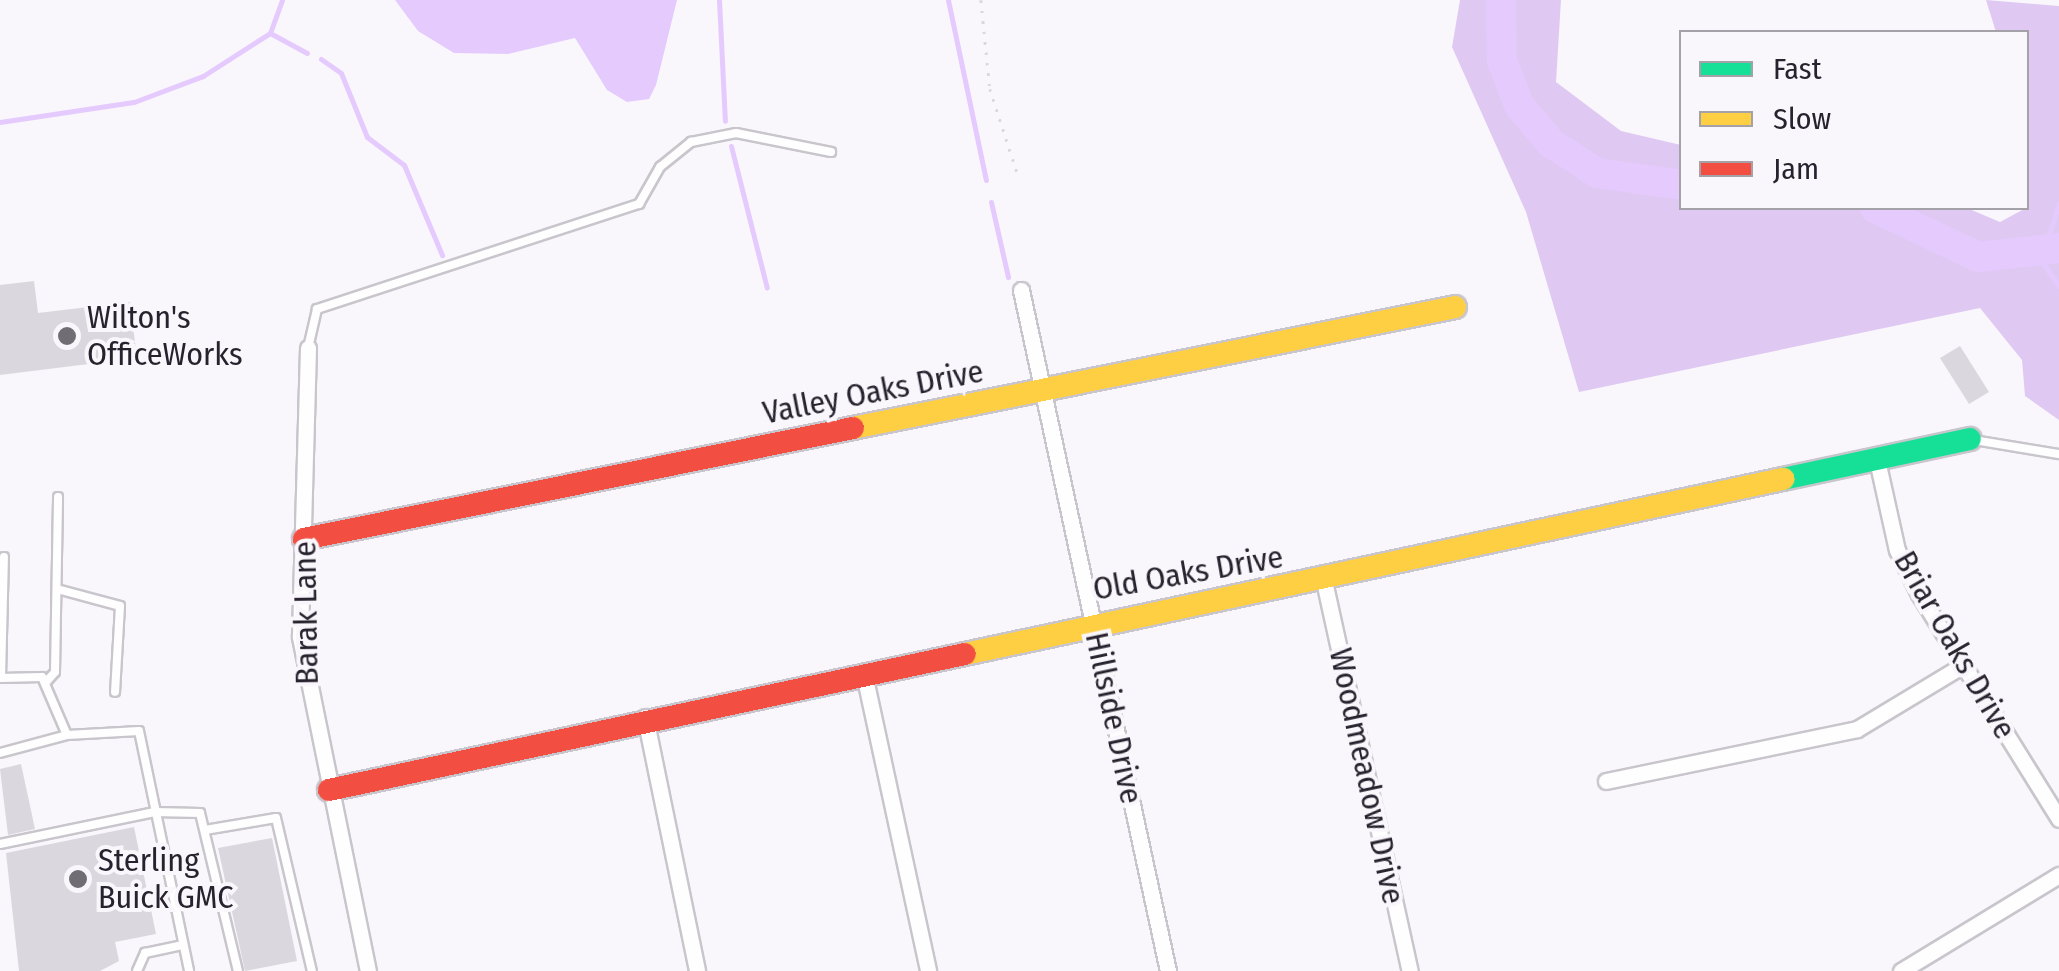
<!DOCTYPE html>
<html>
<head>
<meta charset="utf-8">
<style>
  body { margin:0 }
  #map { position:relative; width:2059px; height:971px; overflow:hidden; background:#f9f7fb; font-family:"Fira Sans Condensed",sans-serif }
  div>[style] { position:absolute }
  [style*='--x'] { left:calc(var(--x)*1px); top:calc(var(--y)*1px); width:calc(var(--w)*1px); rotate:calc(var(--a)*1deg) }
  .forest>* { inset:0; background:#dfc9f2 }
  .water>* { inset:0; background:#e5cafe }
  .stream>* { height:5px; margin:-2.5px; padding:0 2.5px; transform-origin:2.5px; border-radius:2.5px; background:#e5cafe }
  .river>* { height:30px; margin:-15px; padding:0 15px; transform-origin:15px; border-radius:15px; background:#e5cafe }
  .building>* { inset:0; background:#dbd7de }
  .path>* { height:2.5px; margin-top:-1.25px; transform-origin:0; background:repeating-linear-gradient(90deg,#d9d8da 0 2.5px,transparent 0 10.5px) }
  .roads { filter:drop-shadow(2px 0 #c9c5cc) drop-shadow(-2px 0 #c9c5cc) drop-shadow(0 2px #c9c5cc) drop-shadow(0 -2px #c9c5cc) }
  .lane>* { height:8px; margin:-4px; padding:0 4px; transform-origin:4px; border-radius:4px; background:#fefefe }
  .street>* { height:15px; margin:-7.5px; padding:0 7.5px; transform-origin:7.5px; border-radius:7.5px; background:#fefefe }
  .fast>* { height:22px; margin:-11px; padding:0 11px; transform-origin:11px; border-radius:11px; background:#16e098 }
  .slow>* { height:22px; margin:-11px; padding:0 11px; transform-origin:11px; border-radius:11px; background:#ffcf43 }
  .jam>* { height:22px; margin:-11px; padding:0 11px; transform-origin:11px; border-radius:11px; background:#f24e42 }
  .dots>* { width:28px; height:28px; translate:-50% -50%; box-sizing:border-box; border:5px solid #f9f6fc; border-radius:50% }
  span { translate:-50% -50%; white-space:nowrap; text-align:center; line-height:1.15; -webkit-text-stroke:8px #f9f6fc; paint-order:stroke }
  .poi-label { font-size:32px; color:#27222d }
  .left { translate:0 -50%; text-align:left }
  .street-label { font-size:32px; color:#27222d }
  .legend { position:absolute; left:1679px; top:30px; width:350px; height:180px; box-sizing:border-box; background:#f9f6fc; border:2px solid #a5a1a9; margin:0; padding:12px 18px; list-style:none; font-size:30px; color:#27222d }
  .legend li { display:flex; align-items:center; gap:20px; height:50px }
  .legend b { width:50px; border:2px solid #a5a1a9 }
</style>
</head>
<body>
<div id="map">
  <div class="forest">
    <i style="clip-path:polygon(1460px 0,1561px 0,1556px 82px,1621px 131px,1681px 145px,1682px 208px,1967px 208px,2000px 222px,2026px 208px,2026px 32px,1996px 32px,1986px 0,2059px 6px,2059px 420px,2025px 396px,2022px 360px,1980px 308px,1579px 392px,1526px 212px,1452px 47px)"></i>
  </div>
  <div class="water">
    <i style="clip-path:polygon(395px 0,677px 0,656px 85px,649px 99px,627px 102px,607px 90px,575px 38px,508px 54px,454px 53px,418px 31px)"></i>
  </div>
  <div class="stream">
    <i style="--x:719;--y:0;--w:121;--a:87.2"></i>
    <i style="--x:948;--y:0;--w:184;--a:78.1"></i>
    <i style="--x:270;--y:33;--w:42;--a:28.4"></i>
    <i style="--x:321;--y:59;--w:24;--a:35"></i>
    <i style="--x:341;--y:73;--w:69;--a:67.9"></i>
    <i style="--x:367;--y:137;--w:46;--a:37.1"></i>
    <i style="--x:404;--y:165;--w:98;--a:67.1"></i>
    <i style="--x:0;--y:122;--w:135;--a:-8.5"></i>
    <i style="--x:134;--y:102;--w:74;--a:-20.6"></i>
    <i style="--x:203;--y:76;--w:80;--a:-32.7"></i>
    <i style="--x:270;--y:33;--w:35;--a:-70"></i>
    <i style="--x:731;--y:146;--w:146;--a:75.8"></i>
    <i style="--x:991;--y:202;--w:77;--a:77.2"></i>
    <i style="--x:2044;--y:251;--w:50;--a:-72.6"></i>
    <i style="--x:2035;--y:252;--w:42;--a:54.8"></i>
  </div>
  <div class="river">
    <i style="--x:1501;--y:0;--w:61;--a:89.1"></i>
    <i style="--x:1502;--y:61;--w:47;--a:68.9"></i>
    <i style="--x:1519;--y:105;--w:50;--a:49.9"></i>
    <i style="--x:1551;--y:143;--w:55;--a:33.1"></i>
    <i style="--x:1597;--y:173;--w:86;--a:8"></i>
    <i style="--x:1875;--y:208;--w:114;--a:25.4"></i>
    <i style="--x:1978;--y:257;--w:81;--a:-6.3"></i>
  </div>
  <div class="building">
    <i style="clip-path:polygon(34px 281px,38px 313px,130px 302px,137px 358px,0 375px,0 285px)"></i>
    <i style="clip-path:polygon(1960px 346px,1989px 392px,1969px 404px,1940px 358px)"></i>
    <i style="clip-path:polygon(21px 764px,35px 829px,8px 835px,0 769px)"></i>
    <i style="clip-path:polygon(134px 827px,156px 934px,115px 942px,119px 961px,100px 971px,19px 971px,6px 853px)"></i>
    <i style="clip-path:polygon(272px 838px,297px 961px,245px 971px,218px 848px)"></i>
  </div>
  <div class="path">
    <i style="--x:981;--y:0;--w:89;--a:84.2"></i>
    <i style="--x:990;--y:89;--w:94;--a:72"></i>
  </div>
  <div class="roads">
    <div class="lane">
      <i style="--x:308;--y:348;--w:40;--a:-77"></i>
      <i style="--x:317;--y:309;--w:339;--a:-18.1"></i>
      <i style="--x:639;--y:204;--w:43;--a:-60.4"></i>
      <i style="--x:660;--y:167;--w:40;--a:-39"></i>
      <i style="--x:691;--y:142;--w:46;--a:-11.3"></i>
      <i style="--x:736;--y:133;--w:97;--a:11.3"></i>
      <i style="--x:1974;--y:440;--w:86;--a:9.4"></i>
      <i style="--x:57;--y:589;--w:65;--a:15.1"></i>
      <i style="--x:120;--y:606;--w:86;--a:93.3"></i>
      <i style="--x:1;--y:677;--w:120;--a:-88.6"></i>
      <i style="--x:0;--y:678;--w:42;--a:-1.4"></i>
      <i style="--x:42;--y:677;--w:63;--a:66.7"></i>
      <i style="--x:46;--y:682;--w:13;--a:-48"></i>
      <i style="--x:55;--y:672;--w:175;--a:-89"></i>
      <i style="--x:0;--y:753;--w:69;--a:-15"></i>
      <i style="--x:67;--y:735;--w:72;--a:-3.2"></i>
      <i style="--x:139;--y:731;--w:245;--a:78.2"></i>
      <i style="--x:205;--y:830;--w:72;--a:-9.6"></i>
      <i style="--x:276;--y:818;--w:157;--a:76.8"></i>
      <i style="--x:0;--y:844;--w:158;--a:-11.7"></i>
      <i style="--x:155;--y:812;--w:45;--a:1.3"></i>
      <i style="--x:200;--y:813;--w:163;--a:76.5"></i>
      <i style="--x:137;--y:971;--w:20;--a:-66"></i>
      <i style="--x:145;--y:953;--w:39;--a:-12"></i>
    </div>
    <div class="street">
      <i style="--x:1021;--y:290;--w:697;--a:77.82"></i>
      <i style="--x:308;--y:348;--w:289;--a:91.6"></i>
      <i style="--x:300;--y:637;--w:341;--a:78.5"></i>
      <i style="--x:1877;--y:460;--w:92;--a:77.5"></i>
      <i style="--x:1897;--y:550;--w:49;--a:63.4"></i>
      <i style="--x:1919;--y:594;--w:265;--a:58.1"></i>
      <i style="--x:1324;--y:581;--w:399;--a:77.6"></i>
      <i style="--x:864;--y:674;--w:304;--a:77.8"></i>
      <i style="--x:645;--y:717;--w:259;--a:78.4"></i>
      <i style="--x:1606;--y:781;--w:256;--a:-11.7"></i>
      <i style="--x:1857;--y:729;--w:124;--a:-31.1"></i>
      <i style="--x:1901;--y:971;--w:185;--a:-31.3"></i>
    </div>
    <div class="fast">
      <i style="--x:1783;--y:479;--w:191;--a:-12.1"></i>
    </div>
    <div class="slow">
      <i style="--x:853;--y:428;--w:614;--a:-11.36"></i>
      <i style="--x:965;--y:654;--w:837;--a:-12.08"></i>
    </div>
    <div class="jam">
      <i style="--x:304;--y:539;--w:560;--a:-11.43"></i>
      <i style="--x:329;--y:790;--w:650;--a:-12.07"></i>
    </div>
  </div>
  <div class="dots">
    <i style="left:67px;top:336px;background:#706d75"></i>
    <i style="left:78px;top:879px;background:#706d75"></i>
  </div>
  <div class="poi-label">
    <span class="left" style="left:87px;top:336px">Wilton's<br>OfficeWorks</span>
    <span class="left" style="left:98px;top:879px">Sterling<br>Buick GMC</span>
  </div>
  <div class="street-label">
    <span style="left:873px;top:392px;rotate:-11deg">Valley Oaks Drive</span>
    <span style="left:1188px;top:573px;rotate:-10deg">Old Oaks Drive</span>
    <span style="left:306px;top:613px;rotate:-91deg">Barak Lane</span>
    <span style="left:1955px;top:645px;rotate:60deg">Briar Oaks Drive</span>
    <span style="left:1114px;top:718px;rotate:78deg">Hillside Drive</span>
    <span style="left:1367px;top:776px;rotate:78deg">Woodmeadow Drive</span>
  </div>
  <ul class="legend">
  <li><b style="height:12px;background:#16e098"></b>Fast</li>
  <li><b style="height:12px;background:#ffcf43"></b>Slow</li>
  <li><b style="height:12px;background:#f24e42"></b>Jam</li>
  </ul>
</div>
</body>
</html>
